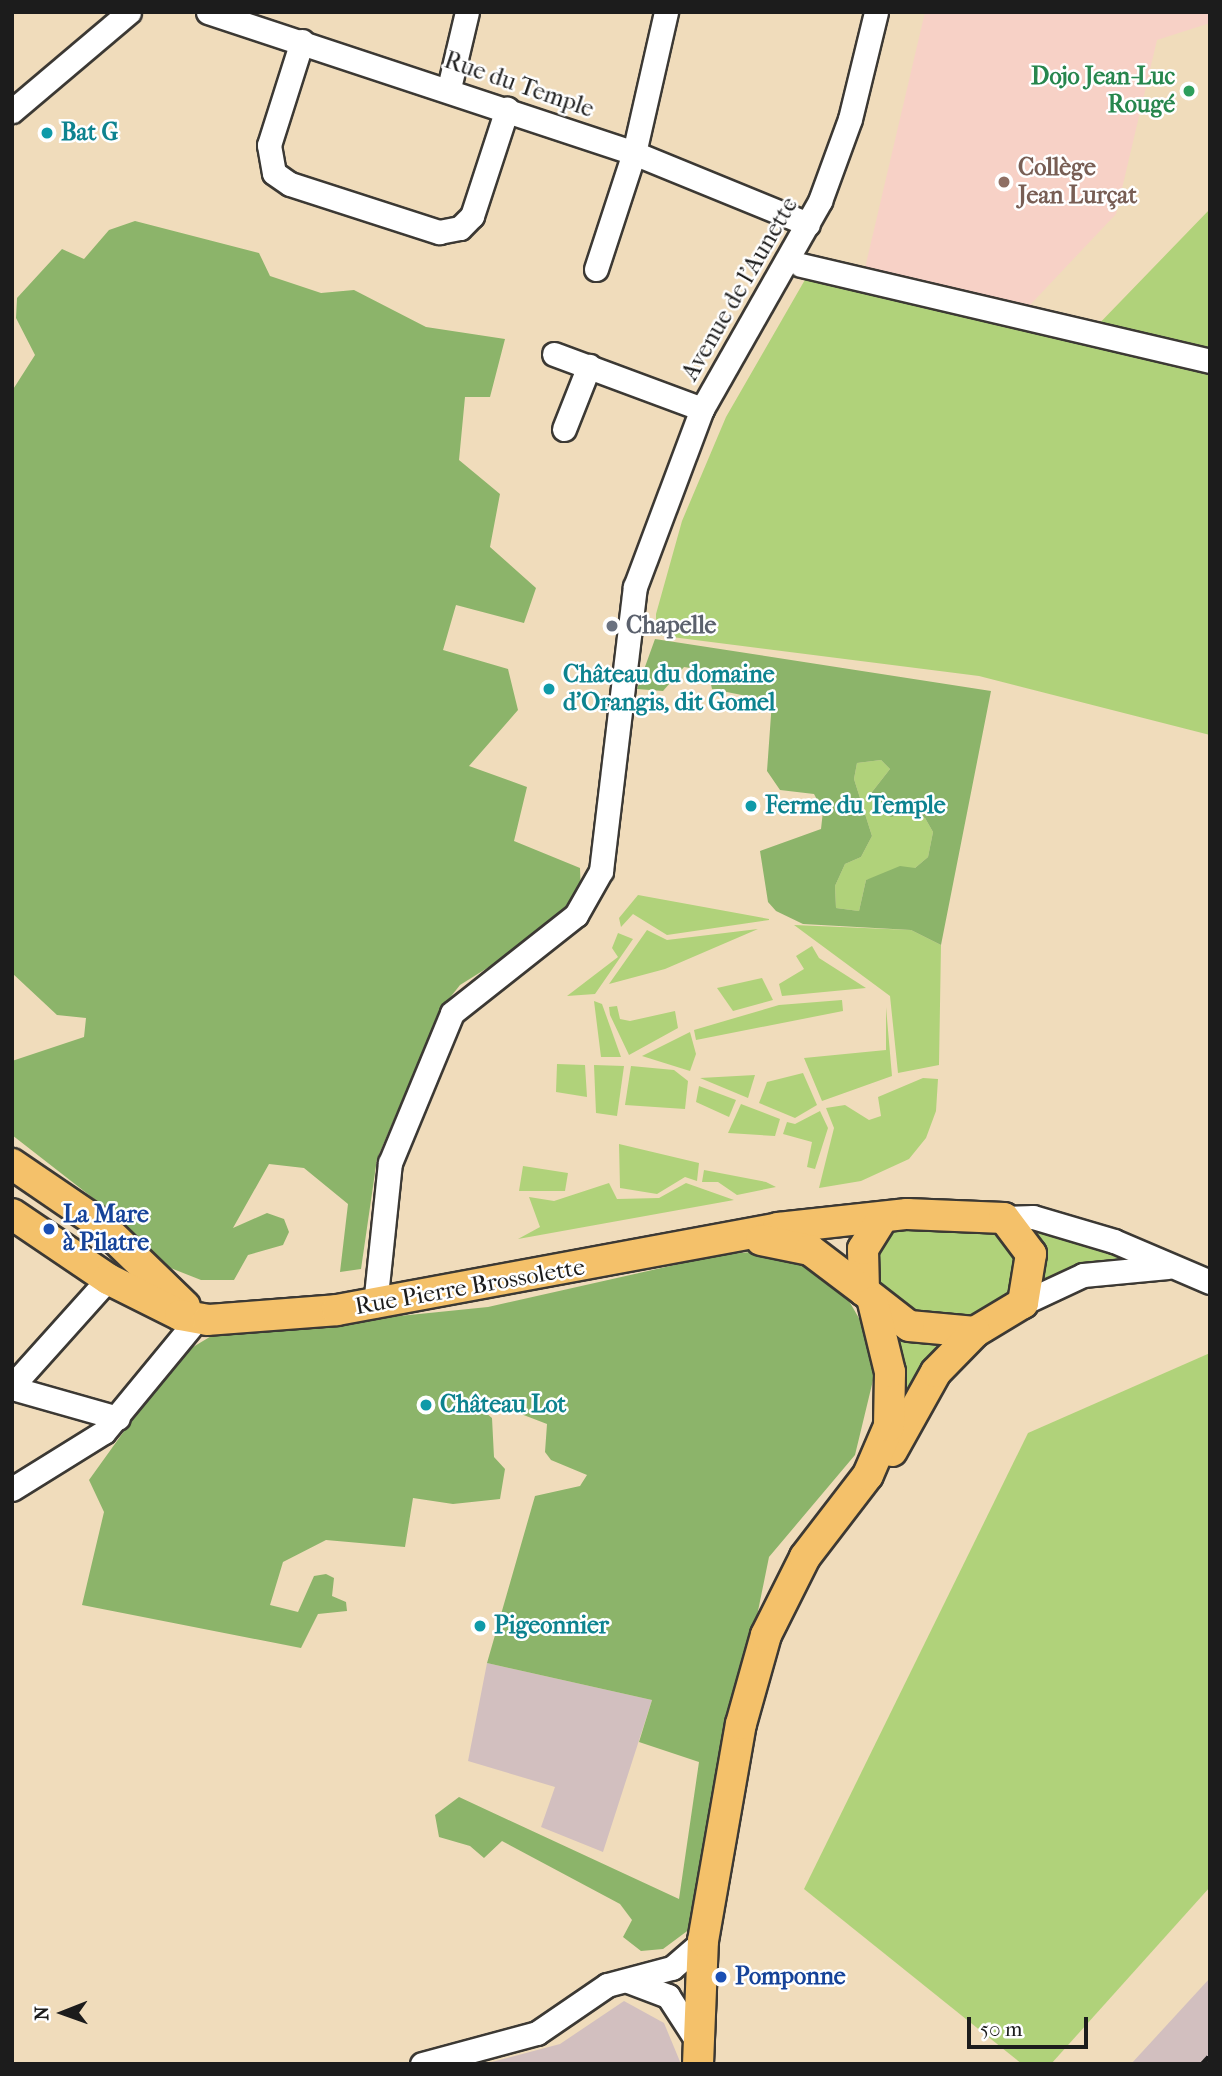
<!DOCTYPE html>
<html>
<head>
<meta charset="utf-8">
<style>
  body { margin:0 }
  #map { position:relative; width:1222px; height:2076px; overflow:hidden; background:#f0dcbb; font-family:"IM FELL French Canon",serif }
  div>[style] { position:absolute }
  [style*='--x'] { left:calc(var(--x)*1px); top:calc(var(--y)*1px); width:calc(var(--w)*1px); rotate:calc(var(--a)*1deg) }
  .built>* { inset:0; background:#f7d1c6 }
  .industrial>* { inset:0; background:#d2bfbf }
  .green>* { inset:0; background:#b0d27a }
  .forest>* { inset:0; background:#8cb46a }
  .roads { filter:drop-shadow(2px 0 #3c3934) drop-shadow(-2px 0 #3c3934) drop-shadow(0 2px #3c3934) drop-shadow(0 -2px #3c3934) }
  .minor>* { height:23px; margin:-11.5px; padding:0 11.5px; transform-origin:11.5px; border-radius:11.5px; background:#fff }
  .major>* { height:30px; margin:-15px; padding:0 15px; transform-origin:15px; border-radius:15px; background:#f4c16a }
  .rail>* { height:5px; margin-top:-2.5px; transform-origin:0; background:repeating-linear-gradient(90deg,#1c1c1c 0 10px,transparent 0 15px) }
  .dots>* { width:19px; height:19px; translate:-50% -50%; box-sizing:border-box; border:4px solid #fff; border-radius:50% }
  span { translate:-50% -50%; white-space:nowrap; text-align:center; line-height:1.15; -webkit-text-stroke:5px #fff; paint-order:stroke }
  .leisure-label { font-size:24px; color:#27864d; font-weight:700 }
  .right { translate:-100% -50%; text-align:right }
  .street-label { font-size:24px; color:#1c1c1c }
  .culture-label { font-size:24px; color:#0d838f; font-weight:700 }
  .left { translate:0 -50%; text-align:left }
  .education-label { font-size:24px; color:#785e54; font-weight:700 }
  .worship-label { font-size:24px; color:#5b616d; font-weight:700 }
  .transit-label { font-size:24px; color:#164399; font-weight:700 }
  .frame { position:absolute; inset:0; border:14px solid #1c1c1c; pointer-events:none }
  .north { position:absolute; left:28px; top:1978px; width:70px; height:70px; -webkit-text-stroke:5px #fff; paint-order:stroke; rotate:269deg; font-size:19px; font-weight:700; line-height:28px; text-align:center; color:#1c1c1c }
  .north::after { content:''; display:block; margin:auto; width:24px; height:32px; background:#1c1c1c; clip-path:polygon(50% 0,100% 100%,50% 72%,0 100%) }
  .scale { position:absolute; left:967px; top:2017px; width:121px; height:32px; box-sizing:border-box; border:4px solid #1c1c1c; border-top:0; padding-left:9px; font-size:21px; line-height:24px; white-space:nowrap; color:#1c1c1c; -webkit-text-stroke:5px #fff; paint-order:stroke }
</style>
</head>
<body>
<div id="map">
  <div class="built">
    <i style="clip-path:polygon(925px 12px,1210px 12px,1210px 23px,1157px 40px,1116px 214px,1030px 305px,865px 268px)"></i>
  </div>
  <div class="industrial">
    <i style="clip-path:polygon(487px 1663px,652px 1700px,603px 1852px,541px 1827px,555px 1787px,468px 1761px)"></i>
    <i style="clip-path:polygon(1210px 1978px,1210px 2064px,1131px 2064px)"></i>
    <i style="clip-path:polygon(624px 2001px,664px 2023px,681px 2064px,484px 2064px,560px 2044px)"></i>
  </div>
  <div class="green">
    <i style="clip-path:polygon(1210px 209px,1210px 735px,979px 676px,656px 635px,656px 614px,682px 521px,726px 417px,810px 271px,1092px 331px)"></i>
    <i style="clip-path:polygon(881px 760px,890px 769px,872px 792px,925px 818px,933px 832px,928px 857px,915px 868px,866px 880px,859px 911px,836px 908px,835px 886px,845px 864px,861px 857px,872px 836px,854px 779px,857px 763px)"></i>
    <i style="clip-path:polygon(638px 895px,769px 919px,769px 920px,667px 935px,633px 914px,621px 927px,619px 918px)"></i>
    <i style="clip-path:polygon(794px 925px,911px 930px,941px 945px,939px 1065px,898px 1073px,890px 996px)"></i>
    <i style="clip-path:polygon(758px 929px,665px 969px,609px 984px,647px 930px,667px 940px)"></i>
    <i style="clip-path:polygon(618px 933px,633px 939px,595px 994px,567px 996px,618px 957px,612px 948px)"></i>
    <i style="clip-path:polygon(812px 946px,819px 958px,866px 988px,782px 996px,779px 984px,804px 969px,796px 956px)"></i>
    <i style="clip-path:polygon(762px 978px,773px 1000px,733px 1011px,717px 988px)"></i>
    <i style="clip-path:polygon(842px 1000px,843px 1011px,696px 1040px,694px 1030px,779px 1005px)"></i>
    <i style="clip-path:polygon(594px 1001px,602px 1004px,621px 1057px,601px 1057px)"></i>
    <i style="clip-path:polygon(617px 1006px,620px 1019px,630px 1021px,675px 1011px,678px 1028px,629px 1055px,610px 1015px,609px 1007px)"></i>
    <i style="clip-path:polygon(886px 1007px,892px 1076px,822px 1101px,804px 1058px,886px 1050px)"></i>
    <i style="clip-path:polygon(690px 1032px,696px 1054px,690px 1071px,642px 1056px)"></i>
    <i style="clip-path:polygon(557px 1064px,585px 1065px,587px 1097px,556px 1092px)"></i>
    <i style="clip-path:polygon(594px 1065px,624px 1066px,617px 1116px,596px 1113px)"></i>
    <i style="clip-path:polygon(631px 1066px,674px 1070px,688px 1081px,685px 1109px,625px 1105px)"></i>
    <i style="clip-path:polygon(803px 1073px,817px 1105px,795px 1118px,759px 1103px,767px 1082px)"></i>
    <i style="clip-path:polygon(755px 1075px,748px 1098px,700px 1078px)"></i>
    <i style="clip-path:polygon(923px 1078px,938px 1079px,936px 1111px,926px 1138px,909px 1159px,861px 1181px,819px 1188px,834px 1128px,826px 1108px,845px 1105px,869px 1120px,881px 1116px,878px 1097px)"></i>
    <i style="clip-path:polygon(699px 1086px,736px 1100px,729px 1117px,696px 1102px)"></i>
    <i style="clip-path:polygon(741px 1104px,780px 1119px,775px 1136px,728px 1133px)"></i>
    <i style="clip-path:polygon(820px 1111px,828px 1128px,815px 1169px,807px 1167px,812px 1142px,783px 1134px,787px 1122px,795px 1124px)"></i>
    <i style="clip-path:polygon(619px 1144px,699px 1163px,697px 1181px,685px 1177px,657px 1194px,620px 1188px)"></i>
    <i style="clip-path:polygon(523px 1166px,568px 1173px,565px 1191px,519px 1191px)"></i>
    <i style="clip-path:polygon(704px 1170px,766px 1182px,776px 1187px,737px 1195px,718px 1182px,702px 1182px)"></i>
    <i style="clip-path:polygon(609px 1183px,617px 1199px,659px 1198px,686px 1183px,734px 1200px,518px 1239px,540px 1227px,529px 1197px,554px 1201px)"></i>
    <i style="clip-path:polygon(902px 1228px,993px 1232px,1009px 1238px,1018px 1247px,1017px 1284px,1001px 1303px,975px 1316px,938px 1318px,913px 1311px,891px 1298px,874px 1274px,873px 1246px,884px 1231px)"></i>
    <i style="clip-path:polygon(1032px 1228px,1054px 1231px,1131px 1259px,1043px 1284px,1045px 1254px)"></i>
    <i style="clip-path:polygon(900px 1339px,940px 1347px,909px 1399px,902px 1399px)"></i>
    <i style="clip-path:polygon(1210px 1353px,1210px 1887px,1051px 2064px,1022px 2064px,804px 1889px,1028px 1433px)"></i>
  </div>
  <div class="forest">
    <i style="clip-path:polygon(135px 221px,259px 253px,270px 276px,321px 293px,354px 290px,426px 327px,505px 339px,490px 397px,465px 397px,459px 460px,500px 494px,490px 547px,536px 588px,524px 623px,456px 605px,443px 650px,508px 669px,518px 710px,469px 766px,527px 787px,514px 841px,580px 868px,581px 895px,556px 925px,460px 985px,441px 1009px,377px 1159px,361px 1269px,340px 1272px,348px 1204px,304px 1168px,269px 1164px,233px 1228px,267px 1213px,284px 1219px,289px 1232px,283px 1245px,248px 1255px,234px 1280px,201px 1280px,168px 1267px,116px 1216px,12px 1135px,12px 1061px,84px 1037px,86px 1018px,57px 1015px,12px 973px,12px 391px,35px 355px,16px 318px,17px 298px,62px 249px,84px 259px,109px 230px)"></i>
    <i style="clip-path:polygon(evenodd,655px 639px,991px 691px,941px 945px,911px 930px,803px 924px,776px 911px,768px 902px,760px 851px,821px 829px,823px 811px,814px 794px,780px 790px,767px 771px,772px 701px,712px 689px,708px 671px,684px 667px,663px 691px,637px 689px,655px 639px,881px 760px,890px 769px,872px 792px,874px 803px,891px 817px,906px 812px,925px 818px,933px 832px,928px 857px,915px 868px,900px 866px,866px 880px,859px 911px,836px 908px,835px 886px,845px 864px,861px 857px,872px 836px,854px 779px,857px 763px,881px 760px)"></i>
    <i style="clip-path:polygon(762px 1251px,801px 1256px,834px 1275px,871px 1339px,875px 1372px,855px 1455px,769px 1557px,694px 1926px,663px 1949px,641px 1951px,623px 1937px,632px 1920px,620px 1904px,502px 1841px,484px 1858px,470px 1846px,439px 1837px,435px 1815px,459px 1797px,679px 1899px,699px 1762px,639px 1742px,652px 1700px,487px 1663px,535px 1496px,580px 1486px,587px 1475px,551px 1460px,545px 1452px,547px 1424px,492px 1403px,480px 1408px,492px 1418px,494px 1457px,505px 1469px,500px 1499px,453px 1504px,413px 1498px,405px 1547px,326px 1540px,283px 1562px,270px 1605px,298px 1612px,314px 1576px,326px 1574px,334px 1578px,332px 1596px,346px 1602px,347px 1611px,318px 1614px,301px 1648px,82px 1605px,104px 1512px,89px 1480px,178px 1356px,213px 1335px,488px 1307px,719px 1255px)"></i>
  </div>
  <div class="roads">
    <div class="minor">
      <i style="--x:208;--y:12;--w:449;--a:18.3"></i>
      <i style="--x:634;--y:153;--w:188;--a:22.2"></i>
      <i style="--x:302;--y:41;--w:109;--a:107.6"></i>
      <i style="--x:269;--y:145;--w:28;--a:80"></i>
      <i style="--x:274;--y:173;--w:19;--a:35"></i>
      <i style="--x:290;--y:184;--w:157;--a:17.9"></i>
      <i style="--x:439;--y:232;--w:21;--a:-11"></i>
      <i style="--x:460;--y:228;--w:17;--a:-45"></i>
      <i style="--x:472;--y:216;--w:113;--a:-71.9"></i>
      <i style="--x:449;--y:88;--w:78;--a:-76.7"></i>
      <i style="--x:12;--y:111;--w:153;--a:-40.2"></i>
      <i style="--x:801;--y:265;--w:420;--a:13.2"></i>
      <i style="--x:596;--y:269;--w:122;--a:-71.9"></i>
      <i style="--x:634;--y:153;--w:145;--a:-77.2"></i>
      <i style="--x:554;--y:354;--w:158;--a:20.4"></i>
      <i style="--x:564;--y:429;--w:68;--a:-68.4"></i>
      <i style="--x:1004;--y:1218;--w:29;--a:-2"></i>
      <i style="--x:1033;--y:1217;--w:84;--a:16.5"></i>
      <i style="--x:1114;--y:1241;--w:104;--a:23.1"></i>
      <i style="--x:1023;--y:1303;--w:66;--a:-25"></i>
      <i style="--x:1083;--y:1275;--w:85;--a:-5.4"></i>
      <i style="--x:375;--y:1305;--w:143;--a:-84"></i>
      <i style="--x:390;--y:1163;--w:162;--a:-67.5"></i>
      <i style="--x:452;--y:1013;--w:158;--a:-38.3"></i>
      <i style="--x:576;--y:915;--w:51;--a:-60.4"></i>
      <i style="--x:601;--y:871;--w:286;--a:-83.2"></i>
      <i style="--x:635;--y:587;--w:190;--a:-69.4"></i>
      <i style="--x:702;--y:409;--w:239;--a:-60.4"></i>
      <i style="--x:820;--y:201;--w:87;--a:-69.9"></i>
      <i style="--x:850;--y:119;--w:110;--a:-76.3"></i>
      <i style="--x:12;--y:1386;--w:144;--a:-48.1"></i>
      <i style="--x:12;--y:1388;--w:110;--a:15.8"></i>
      <i style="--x:12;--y:1489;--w:108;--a:-31.8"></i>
      <i style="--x:104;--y:1432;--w:148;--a:-50.5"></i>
      <i style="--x:628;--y:1981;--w:43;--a:20.6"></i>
      <i style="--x:668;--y:1996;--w:54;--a:57.2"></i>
      <i style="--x:422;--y:2064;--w:119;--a:-15.1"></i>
      <i style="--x:537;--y:2033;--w:85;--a:-34.4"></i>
      <i style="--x:607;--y:1985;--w:67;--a:-14.7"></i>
      <i style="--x:672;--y:1968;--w:41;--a:-41.1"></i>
    </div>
    <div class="major">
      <i style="--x:12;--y:1164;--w:107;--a:34.3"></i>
      <i style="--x:100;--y:1224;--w:118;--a:44"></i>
      <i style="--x:12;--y:1214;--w:116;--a:34.1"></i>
      <i style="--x:108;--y:1279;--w:80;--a:26.6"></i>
      <i style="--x:180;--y:1315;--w:28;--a:10"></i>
      <i style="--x:208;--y:1320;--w:129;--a:-4.4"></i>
      <i style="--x:337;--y:1310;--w:449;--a:-10.5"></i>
      <i style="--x:778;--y:1228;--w:130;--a:-6.2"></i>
      <i style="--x:907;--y:1214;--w:97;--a:2.4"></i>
      <i style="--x:1004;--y:1218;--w:45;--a:53.1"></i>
      <i style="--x:1031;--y:1254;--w:50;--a:99.3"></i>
      <i style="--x:1023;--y:1303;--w:56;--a:148.9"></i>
      <i style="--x:975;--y:1332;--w:66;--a:-174.8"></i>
      <i style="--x:909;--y:1326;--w:57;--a:-142.1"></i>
      <i style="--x:864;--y:1291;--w:42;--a:-91.4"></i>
      <i style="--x:863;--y:1249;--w:36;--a:-58"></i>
      <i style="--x:761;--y:1240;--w:50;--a:11.5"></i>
      <i style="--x:810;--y:1250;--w:68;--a:37.2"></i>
      <i style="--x:892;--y:1451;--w:90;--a:-60.9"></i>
      <i style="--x:936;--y:1372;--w:56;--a:-45.7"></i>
      <i style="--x:698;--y:2064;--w:123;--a:-87.7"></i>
      <i style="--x:703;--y:1941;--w:220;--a:-80.1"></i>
      <i style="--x:741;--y:1724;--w:92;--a:-74.3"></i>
      <i style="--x:766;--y:1635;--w:87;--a:-63.4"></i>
      <i style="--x:805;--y:1557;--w:103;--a:-52.5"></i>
      <i style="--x:868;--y:1475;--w:53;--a:-66.8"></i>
      <i style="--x:889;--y:1426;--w:54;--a:-88.9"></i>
      <i style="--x:890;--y:1372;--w:72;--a:-103.7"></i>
    </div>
  </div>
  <div class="rail">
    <i style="--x:1202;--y:2064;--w:12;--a:-48"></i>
  </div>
  <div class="dots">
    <i style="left:1189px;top:91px;background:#2e9e5b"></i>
    <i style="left:47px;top:133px;background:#0f9aa8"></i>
    <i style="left:1004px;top:182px;background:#8d6e63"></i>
    <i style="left:612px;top:626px;background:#6b7280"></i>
    <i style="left:549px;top:689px;background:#0f9aa8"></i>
    <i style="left:751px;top:806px;background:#0f9aa8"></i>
    <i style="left:49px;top:1229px;background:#1a4fb4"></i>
    <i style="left:426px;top:1405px;background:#0f9aa8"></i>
    <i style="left:480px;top:1626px;background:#0f9aa8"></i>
    <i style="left:721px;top:1977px;background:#1a4fb4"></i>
  </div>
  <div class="leisure-label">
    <span class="right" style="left:1175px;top:91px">Dojo Jean-Luc<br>Rougé</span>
  </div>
  <div class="street-label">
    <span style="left:519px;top:85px;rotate:19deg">Rue du Temple</span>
    <span style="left:740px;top:289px;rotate:-60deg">Avenue de l'Aunette</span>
    <span style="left:470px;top:1287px;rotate:-10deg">Rue Pierre Brossolette</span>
  </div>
  <div class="culture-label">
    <span class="left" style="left:61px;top:133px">Bat G</span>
    <span class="left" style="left:563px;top:689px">Château du domaine<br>d'Orangis, dit Gomel</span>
    <span class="left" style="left:765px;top:806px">Ferme du Temple</span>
    <span class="left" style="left:440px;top:1405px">Château Lot</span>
    <span class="left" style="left:494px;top:1626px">Pigeonnier</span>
  </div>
  <div class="education-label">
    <span class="left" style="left:1018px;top:182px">Collège<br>Jean Lurçat</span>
  </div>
  <div class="worship-label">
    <span class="left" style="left:626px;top:626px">Chapelle</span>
  </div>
  <div class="transit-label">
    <span class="left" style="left:63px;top:1229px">La Mare<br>à Pilatre</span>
    <span class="left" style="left:735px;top:1977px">Pomponne</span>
  </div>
  <div class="frame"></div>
  <div class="north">N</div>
  <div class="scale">50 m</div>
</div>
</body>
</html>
